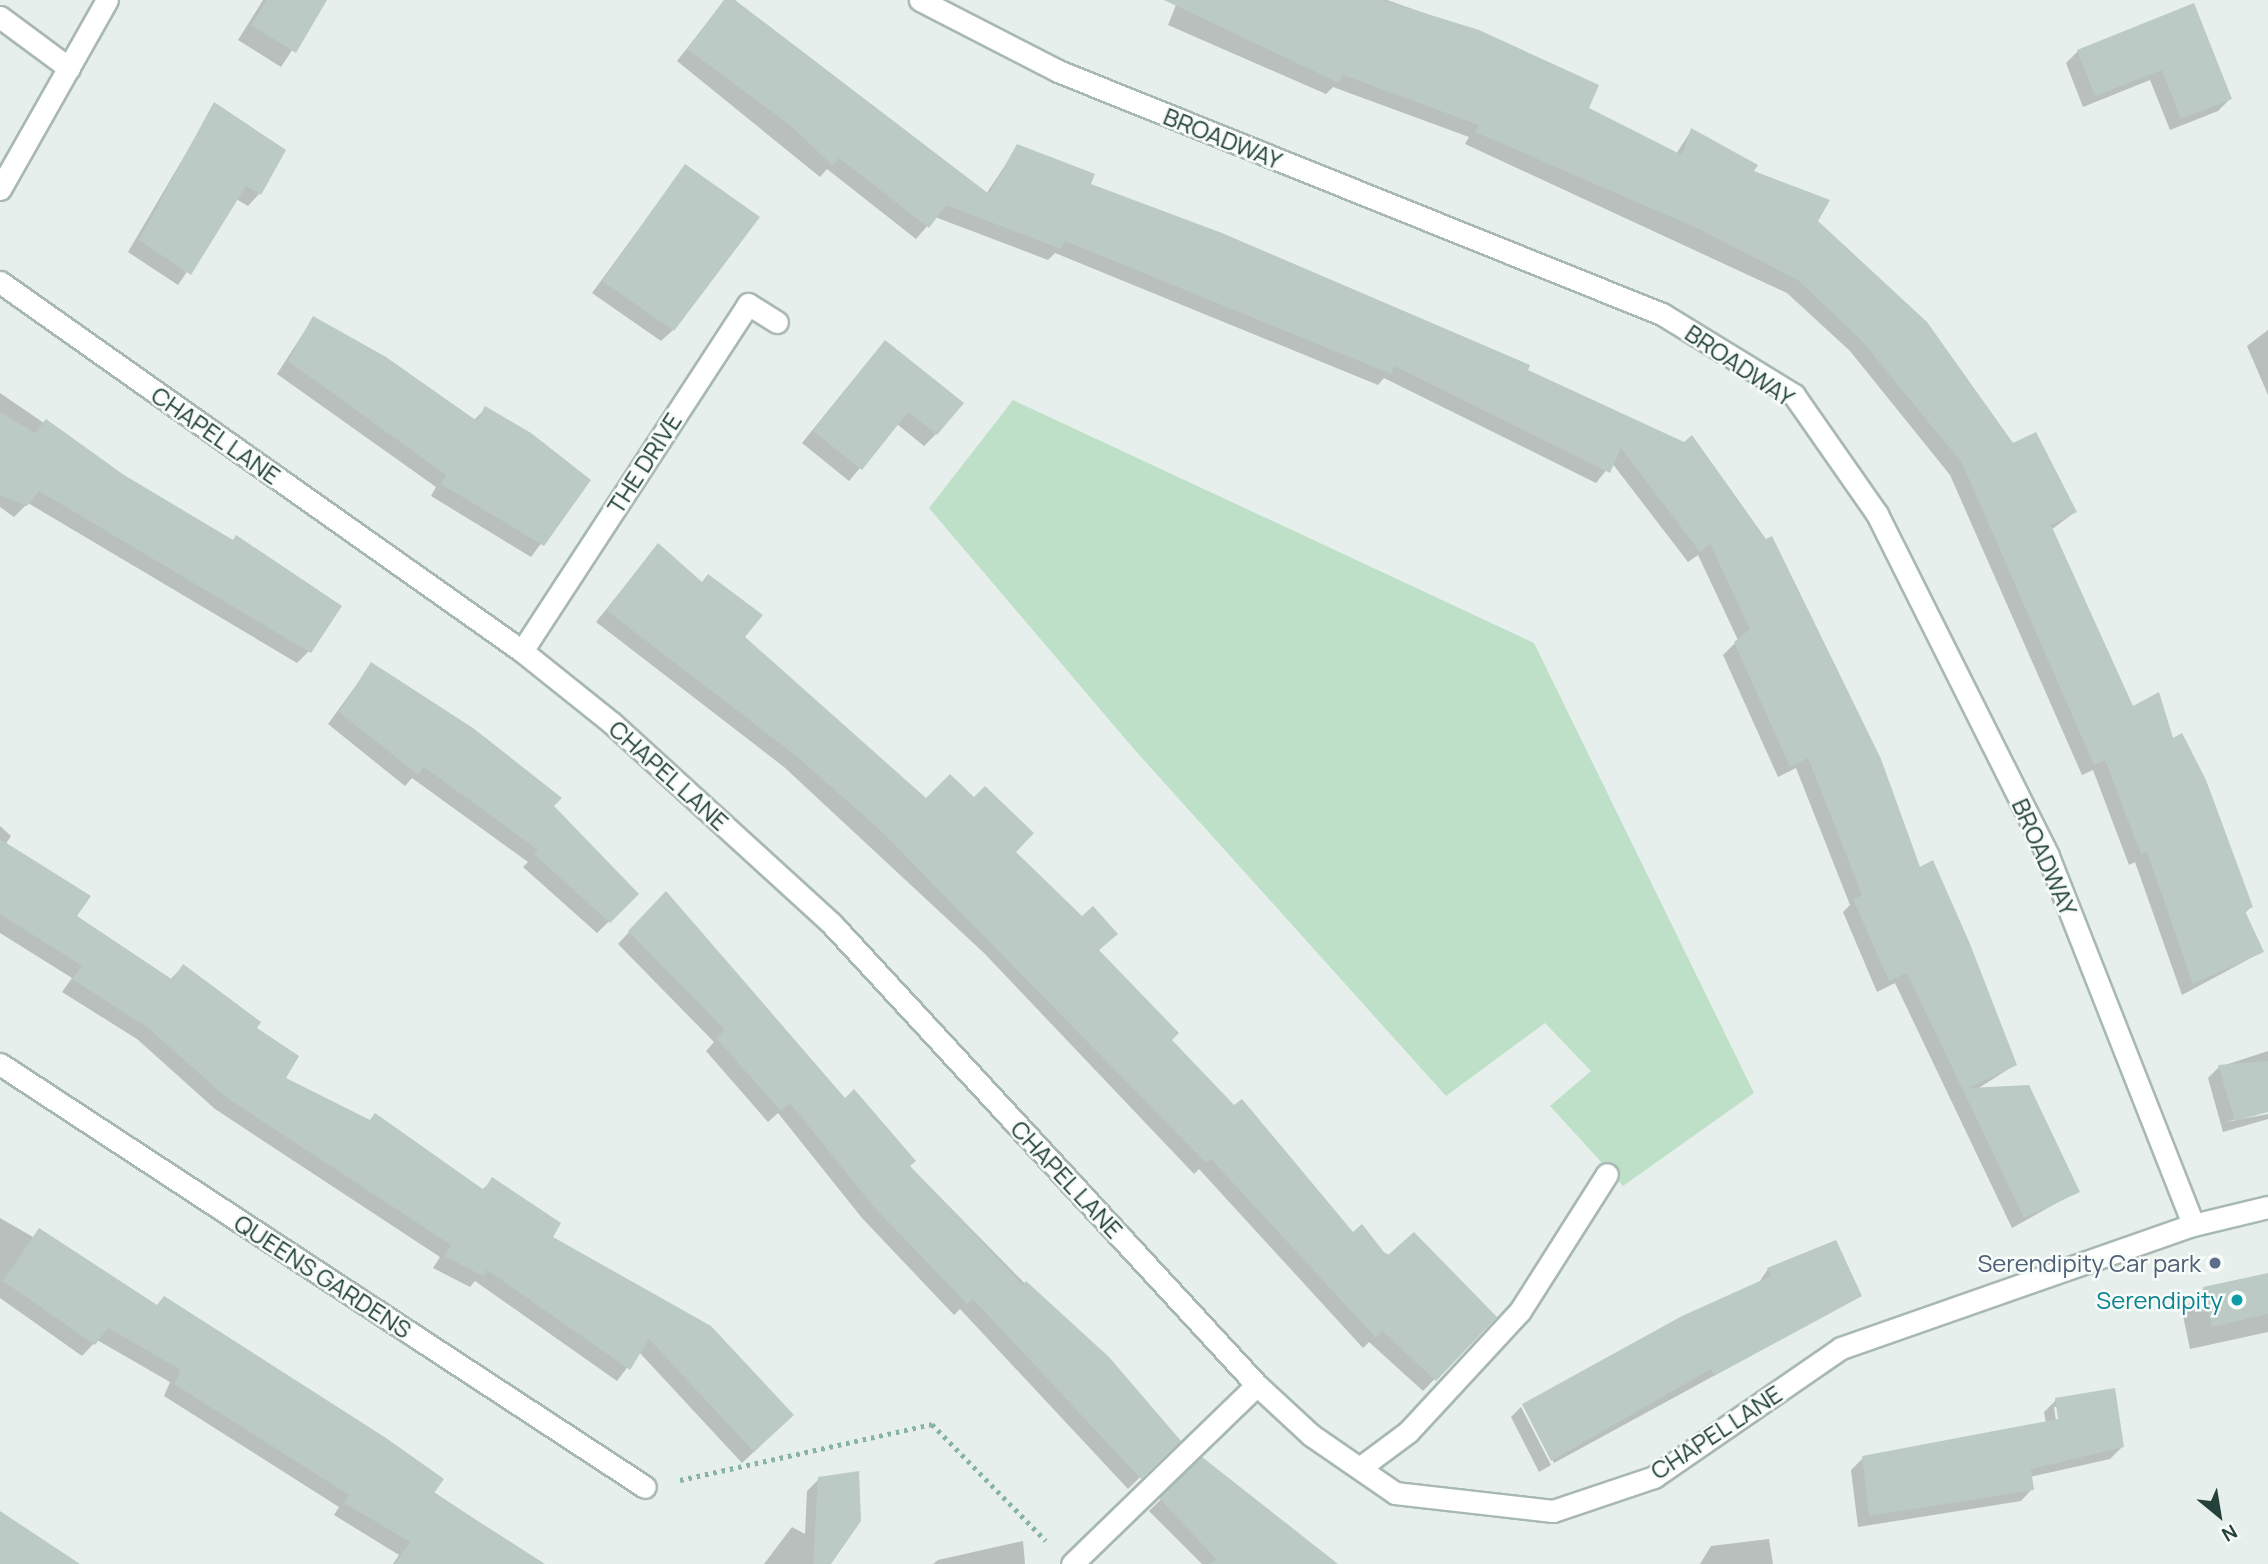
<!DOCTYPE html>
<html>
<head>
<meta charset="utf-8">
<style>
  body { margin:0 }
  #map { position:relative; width:2268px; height:1564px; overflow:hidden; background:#e6efeb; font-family:Manrope,sans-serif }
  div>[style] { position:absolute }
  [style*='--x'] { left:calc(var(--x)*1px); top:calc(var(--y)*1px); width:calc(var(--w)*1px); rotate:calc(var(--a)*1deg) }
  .green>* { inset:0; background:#bfe0c8 }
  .shadow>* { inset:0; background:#0003 }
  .building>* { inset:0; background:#bbcac4 }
  .path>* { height:4.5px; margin-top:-2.25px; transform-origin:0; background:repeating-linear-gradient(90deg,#86b3a5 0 3.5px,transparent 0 8.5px) }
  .roads { filter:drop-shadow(2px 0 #a8b8b2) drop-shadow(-2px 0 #a8b8b2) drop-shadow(0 2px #a8b8b2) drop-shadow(0 -2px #a8b8b2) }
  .service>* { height:21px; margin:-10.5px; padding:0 10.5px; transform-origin:10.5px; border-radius:10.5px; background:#fff }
  .minor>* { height:21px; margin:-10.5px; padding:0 10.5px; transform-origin:10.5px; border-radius:10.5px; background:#fff }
  .dots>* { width:19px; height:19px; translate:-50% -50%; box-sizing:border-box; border:4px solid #f7fbf9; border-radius:50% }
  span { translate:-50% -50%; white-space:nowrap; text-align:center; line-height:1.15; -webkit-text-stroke:5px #f7fbf9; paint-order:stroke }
  .street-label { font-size:24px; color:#24423a }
  .service-label { font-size:24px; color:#4e5e75 }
  .right { translate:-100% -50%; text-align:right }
  .culture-label { font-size:24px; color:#0d838f }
  .north { position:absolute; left:2184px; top:1480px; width:70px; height:70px; -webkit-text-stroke:5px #f7fbf9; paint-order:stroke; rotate:150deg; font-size:19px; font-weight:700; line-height:28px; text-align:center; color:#24423a }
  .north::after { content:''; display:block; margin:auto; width:24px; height:32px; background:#24423a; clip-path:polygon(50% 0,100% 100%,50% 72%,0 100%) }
</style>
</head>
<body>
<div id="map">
  <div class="green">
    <i style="clip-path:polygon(1013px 400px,1534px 643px,1754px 1093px,1623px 1186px,1550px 1106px,1591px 1071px,1545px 1023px,1446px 1096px,1133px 748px,929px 508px)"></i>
  </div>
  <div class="shadow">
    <i style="clip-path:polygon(263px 0,325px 0,281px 67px,238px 40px)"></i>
    <i style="clip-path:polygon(725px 0,986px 194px,1018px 146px,1088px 185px,1684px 444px,1919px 869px,2015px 1065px,1977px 1089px,2078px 1191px,2012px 1228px,1895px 983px,1877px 992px,1843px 912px,1850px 905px,1796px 768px,1778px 777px,1723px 655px,1738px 640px,1698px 555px,1688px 562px,1612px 463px,1596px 483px,1384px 378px,1378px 385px,1055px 253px,1048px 260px,935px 217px,916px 239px,827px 169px,820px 177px,677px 61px)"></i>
    <i style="clip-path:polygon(1178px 0,1387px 0,1478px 32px,1587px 109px,1676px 154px,1691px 131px,1815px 222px,2075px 512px,2051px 530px,2133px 708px,2172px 741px,2251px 907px,2244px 914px,2262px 952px,2182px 995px,2135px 862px,2129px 865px,2093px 770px,2082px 775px,1950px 475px,1850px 351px,1787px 293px,1465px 144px,1469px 137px,1333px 87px,1326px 94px,1168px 25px)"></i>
    <i style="clip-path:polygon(2193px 6px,2230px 99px,2218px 111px,2170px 130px,2150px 80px,2083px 107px,2066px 63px,2078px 51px)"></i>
    <i style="clip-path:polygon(215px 104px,284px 150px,259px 194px,248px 206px,236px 199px,178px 285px,128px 252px)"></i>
    <i style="clip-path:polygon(685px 166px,673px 330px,661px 341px,592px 293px)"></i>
    <i style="clip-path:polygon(313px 318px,473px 421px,485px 409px,589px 480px,531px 557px,431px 496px,436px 487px,277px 374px)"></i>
    <i style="clip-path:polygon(2268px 330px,2268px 395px,2247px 346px)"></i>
    <i style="clip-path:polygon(874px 354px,936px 434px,924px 446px,897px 424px,849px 481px,802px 443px)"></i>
    <i style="clip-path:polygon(0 393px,123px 477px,309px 651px,297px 663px,28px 503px,14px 517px,0 507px)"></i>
    <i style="clip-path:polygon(658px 545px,743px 638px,926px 801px,1013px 852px,1169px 1040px,1353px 1234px,1494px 1317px,1423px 1391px,1369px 1342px,1363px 1348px,1199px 1169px,1194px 1174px,984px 953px,784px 767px,596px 622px)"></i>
    <i style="clip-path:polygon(371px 665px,552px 806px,637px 894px,597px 933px,523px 867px,528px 862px,412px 778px,405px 786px,328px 724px)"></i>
    <i style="clip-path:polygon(0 826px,11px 836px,5px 845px,75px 917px,170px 980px,183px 966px,254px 1028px,283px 1079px,369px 1121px,375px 1115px,481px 1191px,492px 1180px,550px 1238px,780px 1427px,742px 1463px,639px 1352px,617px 1381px,475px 1281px,470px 1287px,433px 1268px,440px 1257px,215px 1109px,137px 1039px,62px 992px,72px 978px,0 933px)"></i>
    <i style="clip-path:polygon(654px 905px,1178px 1440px,1128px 1489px,960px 1309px,954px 1315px,862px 1218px,778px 1113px,768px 1122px,706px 1051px,714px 1042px,618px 944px)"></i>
    <i style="clip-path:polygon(2268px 1051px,2268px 1110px,2226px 1122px,2268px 1114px,2268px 1119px,2223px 1132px,2208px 1078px,2219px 1067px)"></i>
    <i style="clip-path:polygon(0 1218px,33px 1237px,40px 1230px,542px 1564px,393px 1564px,399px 1555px,334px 1515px,339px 1507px,164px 1396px,170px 1382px,97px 1340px,82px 1356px,0 1298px)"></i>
    <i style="clip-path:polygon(1768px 1269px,1860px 1296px,1554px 1463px,1523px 1405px,1758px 1284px)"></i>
    <i style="clip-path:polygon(2268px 1275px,2268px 1332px,2190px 1349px,2182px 1311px,2204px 1288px)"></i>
    <i style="clip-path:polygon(evenodd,2056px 1400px,2122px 1447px,2110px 1459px,2030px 1477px,2032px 1489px,2021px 1501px,1858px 1527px,1851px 1470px,1863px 1458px,2046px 1423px,2044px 1412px,2056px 1400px,2054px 1407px,2058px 1407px,2060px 1428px,2057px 1428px,2054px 1407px)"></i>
    <i style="clip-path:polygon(1521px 1407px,1551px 1465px,1539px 1472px,1511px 1417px)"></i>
    <i style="clip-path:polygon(1202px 1459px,1318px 1564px,1202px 1564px,1149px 1511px)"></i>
    <i style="clip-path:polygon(819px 1479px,830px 1564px,764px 1564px,792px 1527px,805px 1534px,807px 1491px)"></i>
    <i style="clip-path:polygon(1769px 1539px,1773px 1564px,1700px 1564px,1711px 1546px)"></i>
    <i style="clip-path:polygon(1023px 1541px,1025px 1564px,933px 1564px,938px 1560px)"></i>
  </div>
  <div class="building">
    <i style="clip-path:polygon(267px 0,327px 0,296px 53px,251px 25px)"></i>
    <i style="clip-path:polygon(724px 0,735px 0,989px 194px,1017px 144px,1095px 174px,1091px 184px,1222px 233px,1530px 365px,1528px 370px,1684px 442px,1692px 435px,1766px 539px,1772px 536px,1881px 759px,1920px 867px,1933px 860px,1970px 944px,2017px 1065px,1969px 1088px,2029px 1085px,2080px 1192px,2024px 1218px,1907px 973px,1889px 981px,1853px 899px,1862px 895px,1808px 758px,1790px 767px,1734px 642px,1750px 629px,1710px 544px,1700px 552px,1621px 448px,1610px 473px,1394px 366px,1391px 374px,1065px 241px,1061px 249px,946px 205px,929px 228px,839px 158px,833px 166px,790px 125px,687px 49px)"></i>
    <i style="clip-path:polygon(1164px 0,1382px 0,1479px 30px,1599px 85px,1589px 108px,1682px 155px,1691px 128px,1758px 165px,1754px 171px,1830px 200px,1818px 221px,1927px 322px,2013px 443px,2036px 432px,2077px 512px,2051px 525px,2133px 706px,2159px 692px,2173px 738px,2182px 733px,2206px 780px,2253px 907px,2245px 911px,2264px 952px,2193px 984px,2147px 852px,2141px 854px,2105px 760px,2094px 765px,1962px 463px,1861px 340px,1799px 281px,1699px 229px,1475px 132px,1479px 125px,1343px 75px,1339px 83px)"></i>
    <i style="clip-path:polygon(2194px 3px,2232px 99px,2181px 119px,2162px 70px,2095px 96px,2077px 50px)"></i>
    <i style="clip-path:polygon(214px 102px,286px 150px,261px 195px,246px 186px,191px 275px,139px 240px)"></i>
    <i style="clip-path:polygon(685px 164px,760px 217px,674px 331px,602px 281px)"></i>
    <i style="clip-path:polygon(313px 316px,386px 357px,477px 421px,485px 406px,531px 433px,591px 480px,544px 546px,441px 484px,446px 475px,288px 361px)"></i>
    <i style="clip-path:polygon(885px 340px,964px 403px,937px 435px,908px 412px,862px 470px,813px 431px)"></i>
    <i style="clip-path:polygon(0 412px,35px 433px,46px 419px,124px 475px,233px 540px,236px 535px,342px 606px,311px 653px,39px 491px,27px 506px,0 495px)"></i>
    <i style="clip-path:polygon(658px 543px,702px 582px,708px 574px,763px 615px,745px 637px,926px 798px,950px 774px,974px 797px,985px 786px,1034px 833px,1016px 852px,1082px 916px,1093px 906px,1118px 934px,1099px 950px,1179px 1033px,1172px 1040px,1234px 1105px,1242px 1099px,1353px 1232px,1362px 1224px,1387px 1256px,1414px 1232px,1497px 1317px,1436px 1381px,1382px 1331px,1376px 1338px,1211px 1159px,1206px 1163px,880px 830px,795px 755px,606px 610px)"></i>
    <i style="clip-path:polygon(371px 662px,473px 728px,562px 798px,554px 806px,639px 894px,610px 923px,534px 854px,538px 850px,424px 767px,418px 775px,339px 712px)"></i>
    <i style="clip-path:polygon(0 839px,91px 896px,77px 916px,173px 980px,183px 964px,261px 1022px,257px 1028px,299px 1056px,286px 1078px,370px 1120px,375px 1113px,484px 1190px,492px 1177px,561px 1223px,553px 1237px,711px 1326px,794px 1415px,754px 1452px,649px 1339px,630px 1370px,487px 1270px,483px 1276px,444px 1256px,451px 1245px,227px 1098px,148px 1028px,72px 979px,82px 966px,0 914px)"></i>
    <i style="clip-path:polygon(666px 891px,845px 1098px,854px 1089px,916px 1161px,910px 1166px,1023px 1285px,1026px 1281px,1109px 1357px,1181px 1441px,1141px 1479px,973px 1299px,967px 1304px,873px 1206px,790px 1103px,781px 1111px,716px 1038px,725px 1030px,628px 931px)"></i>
    <i style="clip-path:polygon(2268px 1061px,2268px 1112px,2235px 1121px,2218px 1065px)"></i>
    <i style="clip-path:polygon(39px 1228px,157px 1305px,164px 1296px,386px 1438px,444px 1479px,434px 1493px,545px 1564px,395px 1564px,410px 1542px,344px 1503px,349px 1495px,174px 1384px,181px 1370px,108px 1328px,95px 1345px,3px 1281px)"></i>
    <i style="clip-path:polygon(1836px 1240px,1862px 1296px,1714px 1376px,1711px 1369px,1551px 1461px,1522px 1404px,1682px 1316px,1771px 1276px,1767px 1268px)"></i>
    <i style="clip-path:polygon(2268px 1273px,2268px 1314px,2212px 1327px,2203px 1287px)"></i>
    <i style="clip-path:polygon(2115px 1388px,2124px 1447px,2031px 1469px,2034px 1490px,1869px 1516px,1862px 1456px,2058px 1419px,2055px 1398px)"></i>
    <i style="clip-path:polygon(1202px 1457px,1291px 1527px,1338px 1564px,1209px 1564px,1217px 1560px,1159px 1498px)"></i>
    <i style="clip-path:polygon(859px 1471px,861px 1521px,831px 1564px,813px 1564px,818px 1477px)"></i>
    <i style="clip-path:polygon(0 1511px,80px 1564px,0 1564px)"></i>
  </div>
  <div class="path">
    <i style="--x:680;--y:1480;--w:258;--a:-12.5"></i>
    <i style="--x:932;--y:1424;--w:163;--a:45.7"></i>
  </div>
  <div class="roads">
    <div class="service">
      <i style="--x:0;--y:17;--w:86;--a:36.5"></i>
      <i style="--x:1361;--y:1467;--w:59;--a:-36.7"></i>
      <i style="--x:1408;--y:1432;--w:165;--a:-47.2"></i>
      <i style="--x:1520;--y:1311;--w:162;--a:-57.6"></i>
    </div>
    <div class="minor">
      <i style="--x:920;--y:0;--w:155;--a:27.2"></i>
      <i style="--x:1058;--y:71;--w:651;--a:21.92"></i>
      <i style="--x:1662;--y:314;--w:155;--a:31.5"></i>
      <i style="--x:1794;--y:395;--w:145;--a:55.1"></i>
      <i style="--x:1877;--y:514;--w:382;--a:63.4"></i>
      <i style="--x:2048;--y:856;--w:396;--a:68.5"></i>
      <i style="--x:0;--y:189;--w:217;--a:-60.5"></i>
      <i style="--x:0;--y:282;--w:639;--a:35.26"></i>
      <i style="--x:522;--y:651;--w:115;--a:38.7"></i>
      <i style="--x:612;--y:723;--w:298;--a:42.4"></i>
      <i style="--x:832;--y:924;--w:627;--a:47.33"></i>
      <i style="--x:1257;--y:1385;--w:74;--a:42.8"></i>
      <i style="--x:1311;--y:1435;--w:102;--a:34.6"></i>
      <i style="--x:1395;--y:1493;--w:159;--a:6.5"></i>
      <i style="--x:1553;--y:1511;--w:107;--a:-18.6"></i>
      <i style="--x:1654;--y:1477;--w:227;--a:-34.6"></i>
      <i style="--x:1841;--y:1348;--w:373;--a:-19.3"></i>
      <i style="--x:2193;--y:1225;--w:77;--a:-13.5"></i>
      <i style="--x:522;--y:651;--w:414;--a:-56.9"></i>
      <i style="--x:748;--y:304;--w:34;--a:32"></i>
      <i style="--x:0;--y:1064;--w:771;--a:33.26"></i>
      <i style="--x:1072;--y:1564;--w:257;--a:-44.1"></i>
    </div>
  </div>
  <div class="dots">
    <i style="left:2215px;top:1263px;background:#5c6f8a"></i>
    <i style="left:2237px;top:1300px;background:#0f9aa8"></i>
  </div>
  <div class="street-label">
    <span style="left:1223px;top:138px;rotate:22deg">BROADWAY</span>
    <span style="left:1740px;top:365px;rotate:34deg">BROADWAY</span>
    <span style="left:216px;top:435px;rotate:35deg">CHAPEL LANE</span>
    <span style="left:644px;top:463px;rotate:-57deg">THE DRIVE</span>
    <span style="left:669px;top:775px;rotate:42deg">CHAPEL LANE</span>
    <span style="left:2045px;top:857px;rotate:66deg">BROADWAY</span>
    <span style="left:1067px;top:1179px;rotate:47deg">CHAPEL LANE</span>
    <span style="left:323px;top:1276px;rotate:33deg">QUEENS GARDENS</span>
    <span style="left:1716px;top:1432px;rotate:-33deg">CHAPEL LANE</span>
  </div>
  <div class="service-label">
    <span class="right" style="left:2201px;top:1263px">Serendipity Car park</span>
  </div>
  <div class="culture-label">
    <span class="right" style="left:2223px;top:1300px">Serendipity</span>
  </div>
  <div class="north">N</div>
</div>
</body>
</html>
